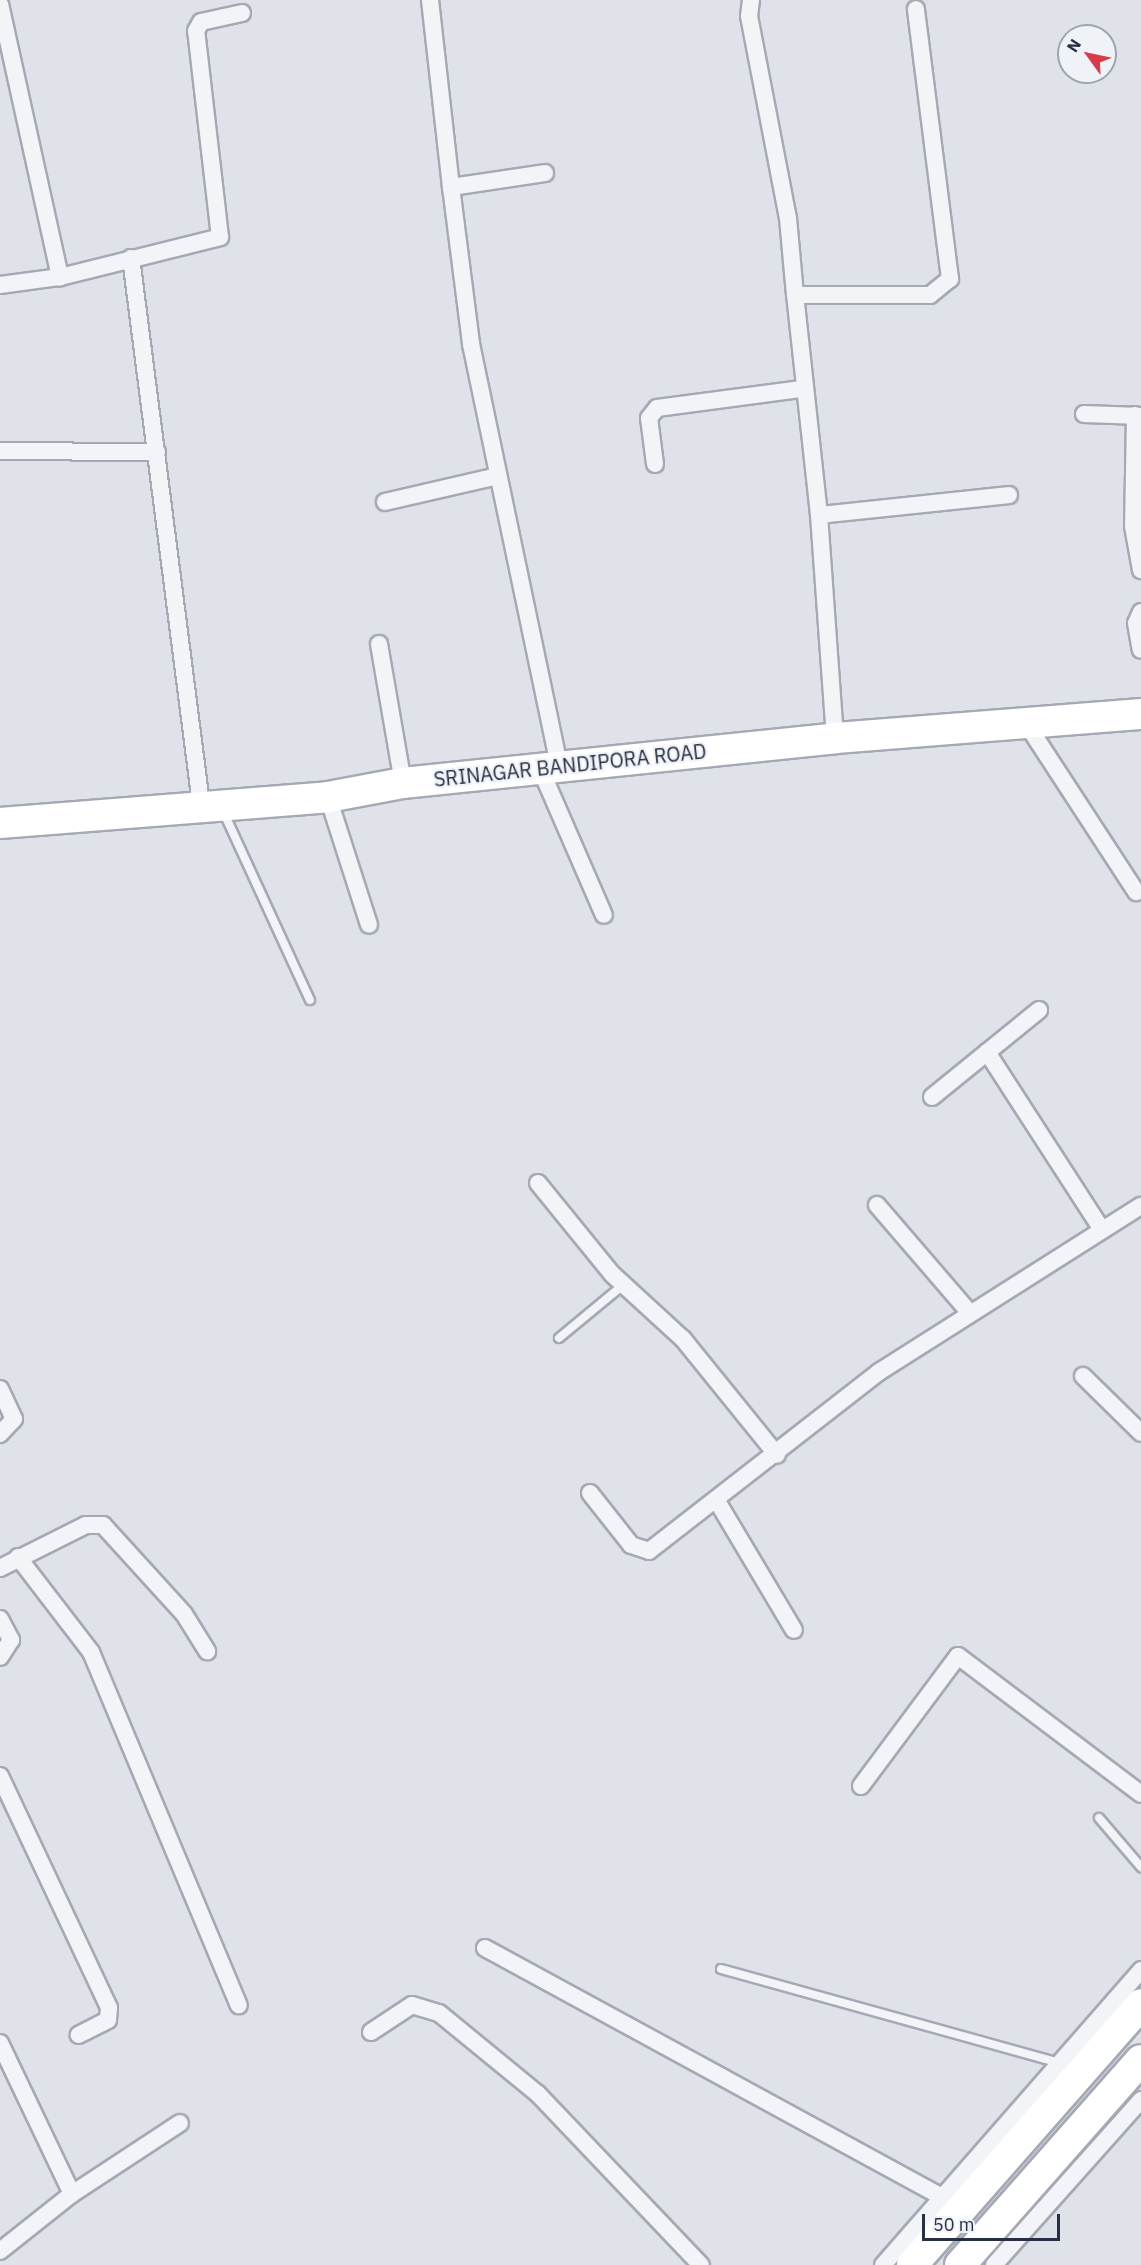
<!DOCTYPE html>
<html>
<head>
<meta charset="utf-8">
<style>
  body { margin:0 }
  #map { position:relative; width:1141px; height:2265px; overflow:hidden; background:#dfe2e9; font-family:"IBM Plex Sans",sans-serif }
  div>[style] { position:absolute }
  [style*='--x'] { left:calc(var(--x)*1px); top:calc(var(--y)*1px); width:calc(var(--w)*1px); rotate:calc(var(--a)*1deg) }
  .roads { filter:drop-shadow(2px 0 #a4a9b4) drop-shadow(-2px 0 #a4a9b4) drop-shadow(0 2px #a4a9b4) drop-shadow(0 -2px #a4a9b4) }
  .lane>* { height:8px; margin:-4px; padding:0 4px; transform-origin:4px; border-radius:4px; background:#f2f4f7 }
  .street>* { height:16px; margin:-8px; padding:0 8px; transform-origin:8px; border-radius:8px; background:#f2f4f7 }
  .highway>* { height:30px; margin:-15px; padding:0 15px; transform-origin:15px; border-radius:15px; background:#fff }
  span { translate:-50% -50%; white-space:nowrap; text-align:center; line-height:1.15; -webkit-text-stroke:4.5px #eff2f7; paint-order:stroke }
  .street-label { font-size:20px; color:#272f42 }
  .north { position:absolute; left:1057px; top:24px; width:60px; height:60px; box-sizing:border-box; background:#eff2f7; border:2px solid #9fa4af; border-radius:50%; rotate:303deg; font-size:16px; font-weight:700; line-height:24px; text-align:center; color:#272f42 }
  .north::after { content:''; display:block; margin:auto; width:21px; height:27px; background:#d73b4a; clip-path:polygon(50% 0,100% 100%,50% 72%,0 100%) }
  .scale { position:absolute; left:922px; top:2214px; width:138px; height:27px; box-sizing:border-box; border:3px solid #272f42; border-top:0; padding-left:8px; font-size:18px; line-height:21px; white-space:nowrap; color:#272f42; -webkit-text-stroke:4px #eff2f7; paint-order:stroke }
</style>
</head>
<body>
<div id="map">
  <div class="roads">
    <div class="lane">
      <i style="--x:223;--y:811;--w:208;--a:65.3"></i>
      <i style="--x:559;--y:1338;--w:83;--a:-39.6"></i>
      <i style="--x:1099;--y:1818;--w:65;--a:49.4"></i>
      <i style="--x:721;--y:1969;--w:352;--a:15.5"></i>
    </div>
    <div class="street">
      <i style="--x:430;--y:0;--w:188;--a:83.6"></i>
      <i style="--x:751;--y:0;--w:16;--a:97"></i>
      <i style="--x:749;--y:16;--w:206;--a:79.1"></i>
      <i style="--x:788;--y:218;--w:77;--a:84.8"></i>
      <i style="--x:0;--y:4;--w:280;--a:77.6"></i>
      <i style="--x:545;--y:173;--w:95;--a:171.5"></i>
      <i style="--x:451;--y:187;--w:158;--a:82.7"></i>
      <i style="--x:471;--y:344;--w:431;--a:78.2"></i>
      <i style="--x:131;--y:258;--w:550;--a:82.69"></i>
      <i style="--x:0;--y:285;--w:61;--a:-7.6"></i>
      <i style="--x:60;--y:277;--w:165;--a:-14"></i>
      <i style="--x:220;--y:237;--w:207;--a:-96.6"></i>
      <i style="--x:196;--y:31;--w:10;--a:-61"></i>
      <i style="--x:201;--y:22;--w:42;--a:-12.4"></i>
      <i style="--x:1084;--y:414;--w:57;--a:2"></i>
      <i style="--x:1135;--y:415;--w:111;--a:91"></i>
      <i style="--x:1133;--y:526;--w:45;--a:79.7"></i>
      <i style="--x:0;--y:451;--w:157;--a:0.4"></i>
      <i style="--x:655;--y:464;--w:46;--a:-97.4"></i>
      <i style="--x:649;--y:418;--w:13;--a:-51"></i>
      <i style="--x:657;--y:408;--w:146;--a:-7.5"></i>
      <i style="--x:385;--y:502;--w:116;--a:-13"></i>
      <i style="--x:819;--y:515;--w:191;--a:-6"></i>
      <i style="--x:1141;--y:612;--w:12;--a:114"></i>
      <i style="--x:1136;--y:623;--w:27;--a:80"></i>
      <i style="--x:379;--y:644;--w:141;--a:80.2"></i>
      <i style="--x:1026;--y:723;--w:202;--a:56.9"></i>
      <i style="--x:835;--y:738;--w:224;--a:-94.1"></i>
      <i style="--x:819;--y:515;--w:221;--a:-96.2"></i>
      <i style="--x:795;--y:295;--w:135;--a:0"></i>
      <i style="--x:930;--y:295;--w:26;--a:-39"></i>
      <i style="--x:950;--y:279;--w:272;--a:-97.2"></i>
      <i style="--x:540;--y:768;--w:160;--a:66.5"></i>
      <i style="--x:328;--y:797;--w:134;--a:72.2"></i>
      <i style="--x:987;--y:1052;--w:212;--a:57.1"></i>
      <i style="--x:932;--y:1097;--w:138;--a:-39.1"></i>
      <i style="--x:538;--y:1183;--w:117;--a:50.9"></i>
      <i style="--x:612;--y:1274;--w:96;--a:42.5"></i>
      <i style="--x:683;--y:1339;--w:149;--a:51"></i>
      <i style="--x:877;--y:1205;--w:143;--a:49.3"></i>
      <i style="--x:1083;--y:1376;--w:81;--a:44.5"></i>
      <i style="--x:0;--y:1389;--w:33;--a:65"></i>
      <i style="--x:14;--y:1419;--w:21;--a:133"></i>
      <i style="--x:590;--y:1493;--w:66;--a:51.7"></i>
      <i style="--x:631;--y:1545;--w:19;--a:18"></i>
      <i style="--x:649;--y:1551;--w:291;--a:-37.9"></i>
      <i style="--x:879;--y:1372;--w:310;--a:-32.4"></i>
      <i style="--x:717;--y:1501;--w:150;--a:59.2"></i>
      <i style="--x:18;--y:1557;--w:120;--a:52.5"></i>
      <i style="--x:91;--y:1652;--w:383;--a:67.3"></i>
      <i style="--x:0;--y:1568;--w:96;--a:-26.6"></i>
      <i style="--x:86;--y:1525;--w:17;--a:0"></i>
      <i style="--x:103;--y:1525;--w:120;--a:47.7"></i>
      <i style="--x:184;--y:1614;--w:44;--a:58.1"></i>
      <i style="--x:0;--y:1619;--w:24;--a:62"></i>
      <i style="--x:11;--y:1640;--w:20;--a:123"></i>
      <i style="--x:0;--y:1776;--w:256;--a:64.8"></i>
      <i style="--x:109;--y:2008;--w:12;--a:95"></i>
      <i style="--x:108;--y:2020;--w:33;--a:153"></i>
      <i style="--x:861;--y:1786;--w:162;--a:-53.3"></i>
      <i style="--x:958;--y:1656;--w:229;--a:37"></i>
      <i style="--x:485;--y:1948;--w:520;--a:28.58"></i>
      <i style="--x:371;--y:2032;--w:49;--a:-33.4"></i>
      <i style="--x:412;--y:2005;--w:28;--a:17"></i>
      <i style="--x:439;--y:2013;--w:128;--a:39.3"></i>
      <i style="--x:538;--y:2094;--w:236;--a:46.4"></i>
      <i style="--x:0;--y:2043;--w:167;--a:64.5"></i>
      <i style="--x:0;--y:2251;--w:92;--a:-38.4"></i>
      <i style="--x:72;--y:2194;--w:129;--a:-33.3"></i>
      <i style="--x:883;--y:2265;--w:392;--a:-48.8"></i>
      <i style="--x:994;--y:2265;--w:221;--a:-48.3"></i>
    </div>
    <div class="highway">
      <i style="--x:0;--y:823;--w:329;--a:-4.5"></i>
      <i style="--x:328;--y:797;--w:76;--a:-10.6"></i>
      <i style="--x:403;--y:783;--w:434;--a:-5.9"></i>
      <i style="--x:835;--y:738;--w:307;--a:-4.5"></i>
      <i style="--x:912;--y:2265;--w:347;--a:-48.7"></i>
      <i style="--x:960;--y:2265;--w:273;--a:-48.6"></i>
    </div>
  </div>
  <div class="street-label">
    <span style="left:570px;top:765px;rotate:-6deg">SRINAGAR BANDIPORA ROAD</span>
  </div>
  <div class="north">N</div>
  <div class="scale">50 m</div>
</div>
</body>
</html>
